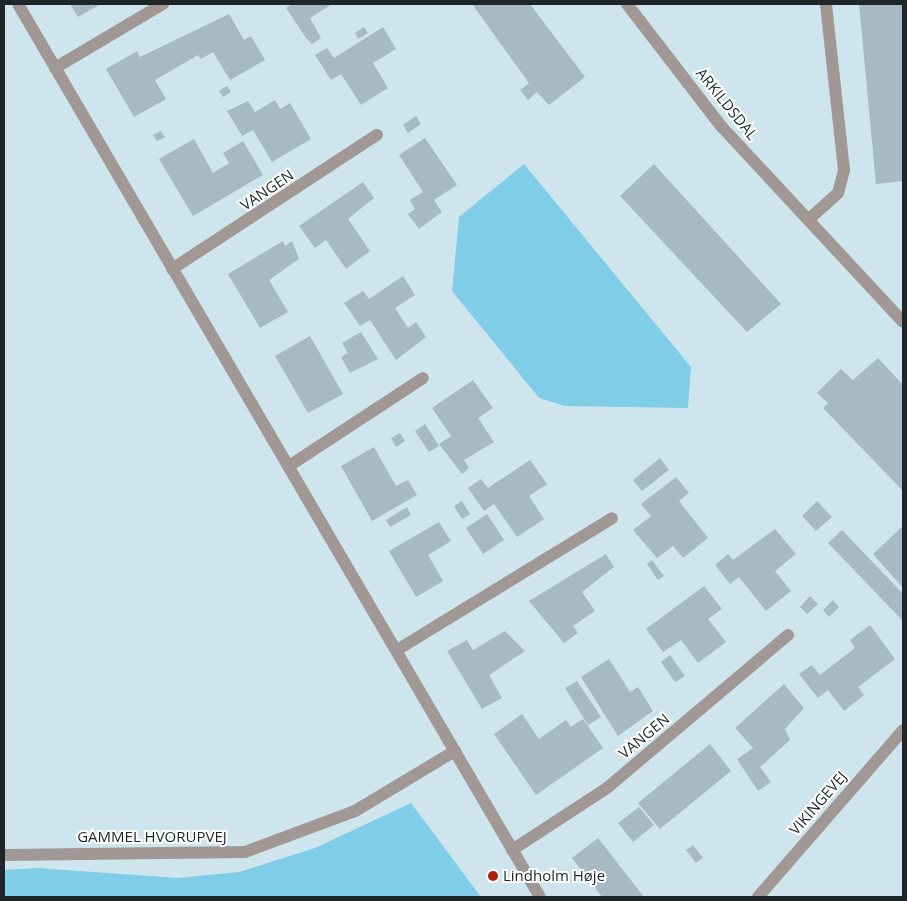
<!DOCTYPE html>
<html>
<head>
<meta charset="utf-8">
<style>
  body { margin:0 }
  #map { position:relative; width:907px; height:901px; overflow:hidden; background:#cfe5ed; font-family:"Open Sans",sans-serif }
  div>[style] { position:absolute }
  [style*='--x'] { left:calc(var(--x)*1px); top:calc(var(--y)*1px); width:calc(var(--w)*1px); rotate:calc(var(--a)*1deg) }
  .green>* { inset:0; background:#7fcde7 }
  .building>* { inset:0; background:#a5bac1 }
  .minor>* { height:12px; margin:-6px; padding:0 6px; transform-origin:6px; border-radius:6px; background:#a19896 }
  .dots>* { width:14px; height:14px; translate:-50% -50%; box-sizing:border-box; border:2px solid #fff; border-radius:50% }
  span { translate:-50% -50%; white-space:nowrap; text-align:center; line-height:1.15; -webkit-text-stroke:4px #fff; paint-order:stroke }
  .street-label { font-size:15px; color:#1e2629 }
  .poi-label { font-size:15px; color:#1e2629 }
  .left { translate:0 -50%; text-align:left }
  .frame { position:absolute; inset:0; border:5px solid #1e2629; pointer-events:none }
</style>
</head>
<body>
<div id="map">
  <div class="green">
    <i style="clip-path:polygon(524px 164px,691px 367px,688px 408px,565px 406px,539px 398px,452px 291px,459px 217px)"></i>
    <i style="clip-path:polygon(411px 803px,481px 897px,4px 897px,4px 870px,37px 868px,178px 878px,239px 872px,315px 848px)"></i>
  </div>
  <div class="building">
    <i style="clip-path:polygon(70px 4px,101px 4px,78px 17px)"></i>
    <i style="clip-path:polygon(292px 4px,332px 4px,310px 18px,321px 38px,312px 44px,306px 38px,286px 8px)"></i>
    <i style="clip-path:polygon(472px 4px,530px 4px,585px 77px,549px 105px,537px 92px,528px 100px,520px 90px,529px 83px)"></i>
    <i style="clip-path:polygon(859px 4px,903px 4px,903px 181px,876px 184px)"></i>
    <i style="clip-path:polygon(229px 14px,244px 40px,251px 36px,265px 60px,230px 80px,213px 52px,201px 59px,198px 55px,155px 80px,166px 99px,134px 117px,106px 69px,137px 51px,140px 57px)"></i>
    <i style="clip-path:polygon(364px 27px,368px 33px,358px 39px,355px 33px)"></i>
    <i style="clip-path:polygon(383px 27px,396px 49px,373px 63px,388px 88px,361px 105px,341px 74px,331px 80px,315px 55px,327px 48px,334px 58px)"></i>
    <i style="clip-path:polygon(227px 86px,231px 92px,223px 97px,219px 91px)"></i>
    <i style="clip-path:polygon(275px 100px,280px 109px,290px 103px,311px 139px,272px 162px,253px 130px,242px 136px,227px 111px,248px 101px,255px 112px)"></i>
    <i style="clip-path:polygon(416px 116px,421px 124px,408px 133px,403px 125px)"></i>
    <i style="clip-path:polygon(161px 131px,165px 137px,157px 141px,153px 135px)"></i>
    <i style="clip-path:polygon(425px 138px,457px 185px,434px 200px,442px 212px,419px 229px,408px 214px,415px 209px,410px 200px,423px 192px,399px 155px)"></i>
    <i style="clip-path:polygon(194px 139px,213px 173px,229px 163px,223px 153px,243px 141px,263px 175px,193px 216px,159px 159px)"></i>
    <i style="clip-path:polygon(654px 164px,781px 304px,747px 332px,620px 196px)"></i>
    <i style="clip-path:polygon(363px 182px,374px 198px,348px 219px,370px 251px,346px 269px,326px 240px,315px 248px,299px 226px)"></i>
    <i style="clip-path:polygon(283px 241px,285px 246px,292px 241px,299px 259px,269px 280px,288px 312px,260px 328px,228px 274px)"></i>
    <i style="clip-path:polygon(403px 276px,415px 295px,395px 308px,408px 328px,416px 322px,426px 337px,396px 360px,370px 320px,360px 326px,344px 303px,363px 291px,369px 299px)"></i>
    <i style="clip-path:polygon(361px 332px,378px 359px,350px 373px,341px 357px,348px 353px,342px 343px)"></i>
    <i style="clip-path:polygon(310px 336px,343px 394px,308px 413px,275px 356px)"></i>
    <i style="clip-path:polygon(878px 358px,903px 385px,903px 491px,823px 408px,828px 403px,817px 393px,841px 369px,853px 380px)"></i>
    <i style="clip-path:polygon(473px 380px,493px 408px,478px 418px,494px 442px,464px 460px,469px 468px,462px 474px,439px 444px,451px 436px,432px 408px)"></i>
    <i style="clip-path:polygon(425px 424px,439px 446px,429px 452px,415px 431px)"></i>
    <i style="clip-path:polygon(400px 433px,405px 441px,396px 447px,391px 438px)"></i>
    <i style="clip-path:polygon(374px 447px,396px 486px,408px 480px,417px 495px,372px 521px,341px 466px)"></i>
    <i style="clip-path:polygon(660px 458px,669px 470px,642px 491px,633px 480px)"></i>
    <i style="clip-path:polygon(530px 460px,547px 484px,529px 496px,544px 519px,517px 537px,494px 504px,484px 511px,468px 488px,481px 479px,488px 488px)"></i>
    <i style="clip-path:polygon(676px 477px,689px 493px,679px 501px,708px 538px,683px 558px,673px 546px,657px 558px,633px 530px,651px 516px,641px 504px)"></i>
    <i style="clip-path:polygon(462px 501px,470px 514px,462px 519px,454px 506px)"></i>
    <i style="clip-path:polygon(817px 501px,832px 517px,816px 531px,802px 516px)"></i>
    <i style="clip-path:polygon(407px 507px,411px 515px,390px 527px,386px 520px)"></i>
    <i style="clip-path:polygon(487px 514px,504px 540px,483px 554px,466px 528px)"></i>
    <i style="clip-path:polygon(439px 522px,451px 541px,428px 555px,443px 581px,416px 597px,389px 551px)"></i>
    <i style="clip-path:polygon(903px 526px,903px 588px,873px 554px)"></i>
    <i style="clip-path:polygon(775px 529px,796px 554px,775px 571px,791px 591px,766px 611px,739px 577px,730px 584px,715px 565px,728px 554px,733px 560px)"></i>
    <i style="clip-path:polygon(842px 530px,903px 594px,903px 621px,828px 543px)"></i>
    <i style="clip-path:polygon(606px 554px,614px 567px,582px 592px,595px 611px,573px 626px,578px 633px,564px 643px,529px 601px)"></i>
    <i style="clip-path:polygon(652px 560px,664px 576px,658px 580px,647px 564px)"></i>
    <i style="clip-path:polygon(704px 586px,722px 609px,708px 619px,726px 642px,698px 663px,681px 640px,663px 652px,646px 629px)"></i>
    <i style="clip-path:polygon(810px 596px,818px 604px,807px 614px,800px 607px)"></i>
    <i style="clip-path:polygon(833px 600px,839px 607px,829px 617px,823px 610px)"></i>
    <i style="clip-path:polygon(870px 625px,895px 659px,858px 687px,864px 695px,844px 711px,828px 690px,818px 698px,799px 674px,812px 665px,820px 675px,855px 648px,850px 640px)"></i>
    <i style="clip-path:polygon(505px 631px,525px 651px,489px 675px,502px 698px,482px 709px,447px 651px,467px 640px,473px 650px)"></i>
    <i style="clip-path:polygon(670px 655px,685px 676px,675px 682px,661px 662px)"></i>
    <i style="clip-path:polygon(609px 659px,630px 692px,638px 687px,653px 711px,618px 736px,581px 677px)"></i>
    <i style="clip-path:polygon(577px 681px,601px 717px,588px 725px,565px 688px)"></i>
    <i style="clip-path:polygon(784px 684px,804px 708px,785px 729px,790px 740px,760px 767px,771px 782px,758px 791px,737px 759px,753px 748px,735px 728px)"></i>
    <i style="clip-path:polygon(522px 714px,539px 739px,566px 720px,571px 727px,583px 719px,603px 748px,536px 795px,494px 734px)"></i>
    <i style="clip-path:polygon(710px 744px,731px 771px,660px 829px,638px 803px)"></i>
    <i style="clip-path:polygon(639px 807px,654px 825px,633px 842px,618px 823px)"></i>
    <i style="clip-path:polygon(598px 838px,644px 897px,602px 897px,572px 858px)"></i>
    <i style="clip-path:polygon(693px 845px,703px 858px,696px 863px,686px 850px)"></i>
  </div>
  <div class="minor">
    <i style="--x:18;--y:4;--w:1034;--a:59.69"></i>
    <i style="--x:627;--y:4;--w:154;--a:52.4"></i>
    <i style="--x:721;--y:126;--w:267;--a:47.1"></i>
    <i style="--x:55;--y:68;--w:126;--a:-30.7"></i>
    <i style="--x:808;--y:220;--w:40;--a:-42"></i>
    <i style="--x:838;--y:193;--w:24;--a:-75"></i>
    <i style="--x:844;--y:170;--w:167;--a:-96.2"></i>
    <i style="--x:172;--y:269;--w:245;--a:-33.2"></i>
    <i style="--x:289;--y:466;--w:160;--a:-33.3"></i>
    <i style="--x:397;--y:650;--w:252;--a:-31.5"></i>
    <i style="--x:512;--y:850;--w:113;--a:-33.1"></i>
    <i style="--x:607;--y:788;--w:237;--a:-40.2"></i>
    <i style="--x:4;--y:855;--w:241;--a:-0.7"></i>
    <i style="--x:245;--y:852;--w:117;--a:-20.4"></i>
    <i style="--x:355;--y:811;--w:117;--a:-31"></i>
    <i style="--x:758;--y:897;--w:221;--a:-49"></i>
  </div>
  <div class="dots">
    <i style="left:493px;top:876px;background:#ad1e06"></i>
  </div>
  <div class="street-label">
    <span style="left:727px;top:104px;rotate:51deg">ARKILDSDAL</span>
    <span style="left:267px;top:190px;rotate:-34deg">VANGEN</span>
    <span style="left:644px;top:736px;rotate:-40deg">VANGEN</span>
    <span style="left:818px;top:803px;rotate:-49deg">VIKINGEVEJ</span>
    <span style="left:152px;top:837px">GAMMEL HVORUPVEJ</span>
  </div>
  <div class="poi-label">
    <span class="left" style="left:503px;top:876px">Lindholm Høje</span>
  </div>
  <div class="frame"></div>
</div>
</body>
</html>
